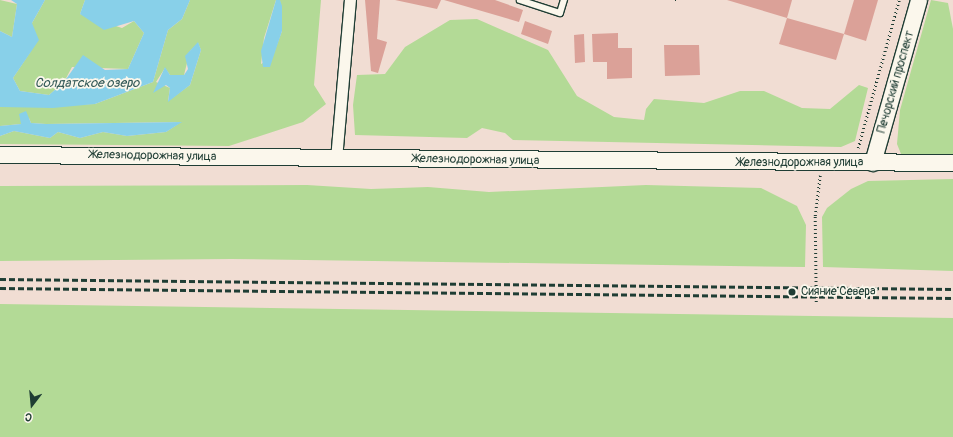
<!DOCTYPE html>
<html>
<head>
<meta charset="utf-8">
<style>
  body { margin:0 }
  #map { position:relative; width:953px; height:437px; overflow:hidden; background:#f1ddd3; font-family:Pangolin,sans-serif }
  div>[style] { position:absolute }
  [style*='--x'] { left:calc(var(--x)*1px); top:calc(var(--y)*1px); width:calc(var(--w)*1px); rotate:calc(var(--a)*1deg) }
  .green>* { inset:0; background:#b3da96 }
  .water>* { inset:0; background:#88d0e9 }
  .building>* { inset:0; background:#dba198 }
  .path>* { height:2.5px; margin-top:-1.25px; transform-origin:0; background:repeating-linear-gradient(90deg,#1f3d34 0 1px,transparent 0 4px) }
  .roads { filter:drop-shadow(1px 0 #1f3d34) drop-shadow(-1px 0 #1f3d34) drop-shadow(0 1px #1f3d34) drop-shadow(0 -1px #1f3d34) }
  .service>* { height:5.5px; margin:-2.75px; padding:0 2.75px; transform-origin:2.75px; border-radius:2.75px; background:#fbf7ec }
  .minor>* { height:11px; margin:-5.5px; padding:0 5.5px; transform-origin:5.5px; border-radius:5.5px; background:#fbf7ec }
  .secondary>* { height:16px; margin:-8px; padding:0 8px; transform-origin:8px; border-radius:8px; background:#fbf7ec }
  .rail>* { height:3px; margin-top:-1.5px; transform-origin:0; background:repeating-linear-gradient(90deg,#1f3d34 0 6px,transparent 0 9px) }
  .dots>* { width:11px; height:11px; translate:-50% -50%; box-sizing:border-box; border:2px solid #fbf7ec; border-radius:50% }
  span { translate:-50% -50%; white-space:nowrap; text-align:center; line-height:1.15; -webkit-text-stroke:3.5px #fbf7ec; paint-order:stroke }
  .street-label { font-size:12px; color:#1f3d34 }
  .poi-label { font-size:12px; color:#1f3d34 }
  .left { translate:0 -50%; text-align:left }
  .water-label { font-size:13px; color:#345a58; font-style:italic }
  .north { position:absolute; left:12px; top:385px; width:40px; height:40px; -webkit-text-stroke:3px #fbf7ec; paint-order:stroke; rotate:196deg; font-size:11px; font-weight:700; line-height:16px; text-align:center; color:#1f3d34 }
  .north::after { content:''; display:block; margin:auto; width:14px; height:18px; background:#1f3d34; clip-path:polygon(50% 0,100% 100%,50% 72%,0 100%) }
</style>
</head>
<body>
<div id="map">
  <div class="green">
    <i style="clip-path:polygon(0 0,17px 4px,12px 37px,0 31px)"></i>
    <i style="clip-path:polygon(45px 0,85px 0,80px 14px,122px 28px,134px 21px,144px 33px,128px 69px,72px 67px,64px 82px,49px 95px,20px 91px,13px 78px,31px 51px,32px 23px)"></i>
    <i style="clip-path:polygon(evenodd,190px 0,276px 0,264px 38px,261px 64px,272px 58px,282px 31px,280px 0,321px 0,314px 85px,326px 104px,303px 122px,229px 146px,0 144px,0 136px,14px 131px,50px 138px,58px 132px,80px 138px,103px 132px,127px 136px,166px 132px,181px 122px,46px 124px,31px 123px,29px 118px,21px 124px,0 126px,0 107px,95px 104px,153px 82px,168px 30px,182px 19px,190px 0,198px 43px,201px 50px,190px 85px,168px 101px,170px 88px,156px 82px,165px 68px,170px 75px,184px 75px,190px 51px,198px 43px)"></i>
    <i style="clip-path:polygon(931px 0,948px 3px,953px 29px,953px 157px,912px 157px,901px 154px,897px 144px,900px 110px)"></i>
    <i style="clip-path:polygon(477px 19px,548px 50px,577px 96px,614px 117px,644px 120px,646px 109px,654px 99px,704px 103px,740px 91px,764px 91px,802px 108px,830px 109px,859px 85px,868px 88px,855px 141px,841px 147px,513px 140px,505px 133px,482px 128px,467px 138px,355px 135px,353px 105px,357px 75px,385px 74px,405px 47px,450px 20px)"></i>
    <i style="clip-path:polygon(953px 179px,953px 271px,823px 267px,822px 217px,827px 208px,851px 189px,868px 181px)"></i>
    <i style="clip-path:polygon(307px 185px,371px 189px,428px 187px,489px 192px,646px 185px,761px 188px,797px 206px,806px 225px,805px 267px,231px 259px,0 261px,0 186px)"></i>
    <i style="clip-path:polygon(0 304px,953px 318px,953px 437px,0 437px)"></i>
  </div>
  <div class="water">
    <i style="clip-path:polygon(11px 0,45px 0,32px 23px,39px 40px,13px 78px,20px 91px,49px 95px,64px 82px,83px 55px,105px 70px,128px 69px,144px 33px,134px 21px,104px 30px,80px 14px,85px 0,190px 0,182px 19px,168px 30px,153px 82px,95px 104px,53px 108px,0 107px,0 31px,12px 37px,17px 4px)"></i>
    <i style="clip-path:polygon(276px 0,280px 0,282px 6px,282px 31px,270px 67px,263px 67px,261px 51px)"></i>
    <i style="clip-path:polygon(198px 42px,201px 50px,190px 85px,168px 102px,170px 88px,166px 85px,153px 93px,165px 67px,170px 75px,184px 75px,188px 69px,185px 56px)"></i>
    <i style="clip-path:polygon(26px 111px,31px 123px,46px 124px,182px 122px,166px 132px,127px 136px,103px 132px,80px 138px,58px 132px,50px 138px,14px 131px,0 136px,0 126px,21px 124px,19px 114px)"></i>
  </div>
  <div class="building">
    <i style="clip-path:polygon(365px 0,380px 0,377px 39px,387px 42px,378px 73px,371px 71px)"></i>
    <i style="clip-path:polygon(395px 0,441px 0,437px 9px)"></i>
    <i style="clip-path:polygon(444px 0,495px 0,523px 10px,519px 22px)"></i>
    <i style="clip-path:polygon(727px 0,792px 0,787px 18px)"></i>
    <i style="clip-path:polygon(854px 0,878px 0,866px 41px,844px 34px)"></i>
    <i style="clip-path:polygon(787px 18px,844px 34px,836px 60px,779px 44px)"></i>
    <i style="clip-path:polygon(525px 21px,552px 31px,548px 44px,521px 34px)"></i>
    <i style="clip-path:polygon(618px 33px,618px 48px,632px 48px,632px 78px,607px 79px,607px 62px,593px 62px,592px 34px)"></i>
    <i style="clip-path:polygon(584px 34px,585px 62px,575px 63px,574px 35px)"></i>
    <i style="clip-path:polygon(664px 45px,699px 45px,700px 75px,665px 76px)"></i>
  </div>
  <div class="path">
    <i style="--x:675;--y:0;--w:1;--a:0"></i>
    <i style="--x:858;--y:148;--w:154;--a:-74.5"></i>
    <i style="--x:816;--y:302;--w:86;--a:-90.7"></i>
    <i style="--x:815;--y:216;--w:41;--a:-83"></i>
  </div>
  <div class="roads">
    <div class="service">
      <i style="--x:520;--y:0;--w:42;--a:18"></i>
      <i style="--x:560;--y:13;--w:14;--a:-73"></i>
    </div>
    <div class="minor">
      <i style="--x:336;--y:159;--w:160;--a:-85"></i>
    </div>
    <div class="secondary">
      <i style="--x:0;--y:155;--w:953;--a:0.48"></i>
      <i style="--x:873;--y:163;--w:169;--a:-74.2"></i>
    </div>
  </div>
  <div class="rail">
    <i style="--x:0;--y:279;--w:953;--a:0.6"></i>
    <i style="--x:0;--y:288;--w:953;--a:0.6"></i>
  </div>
  <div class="dots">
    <i style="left:792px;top:292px;background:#1f3d34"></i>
  </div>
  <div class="street-label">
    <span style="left:896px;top:82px;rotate:-74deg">Печорский проспект</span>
    <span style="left:153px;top:156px;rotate:1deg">Железнодорожная улица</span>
    <span style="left:476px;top:160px;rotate:1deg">Железнодорожная улица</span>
    <span style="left:800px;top:163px">Железнодорожная улица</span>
  </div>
  <div class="poi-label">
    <span class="left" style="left:801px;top:292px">Сияние Севера</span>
  </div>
  <div class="water-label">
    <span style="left:87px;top:83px">Солдатское озеро</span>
  </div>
  <div class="north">С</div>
</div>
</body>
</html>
